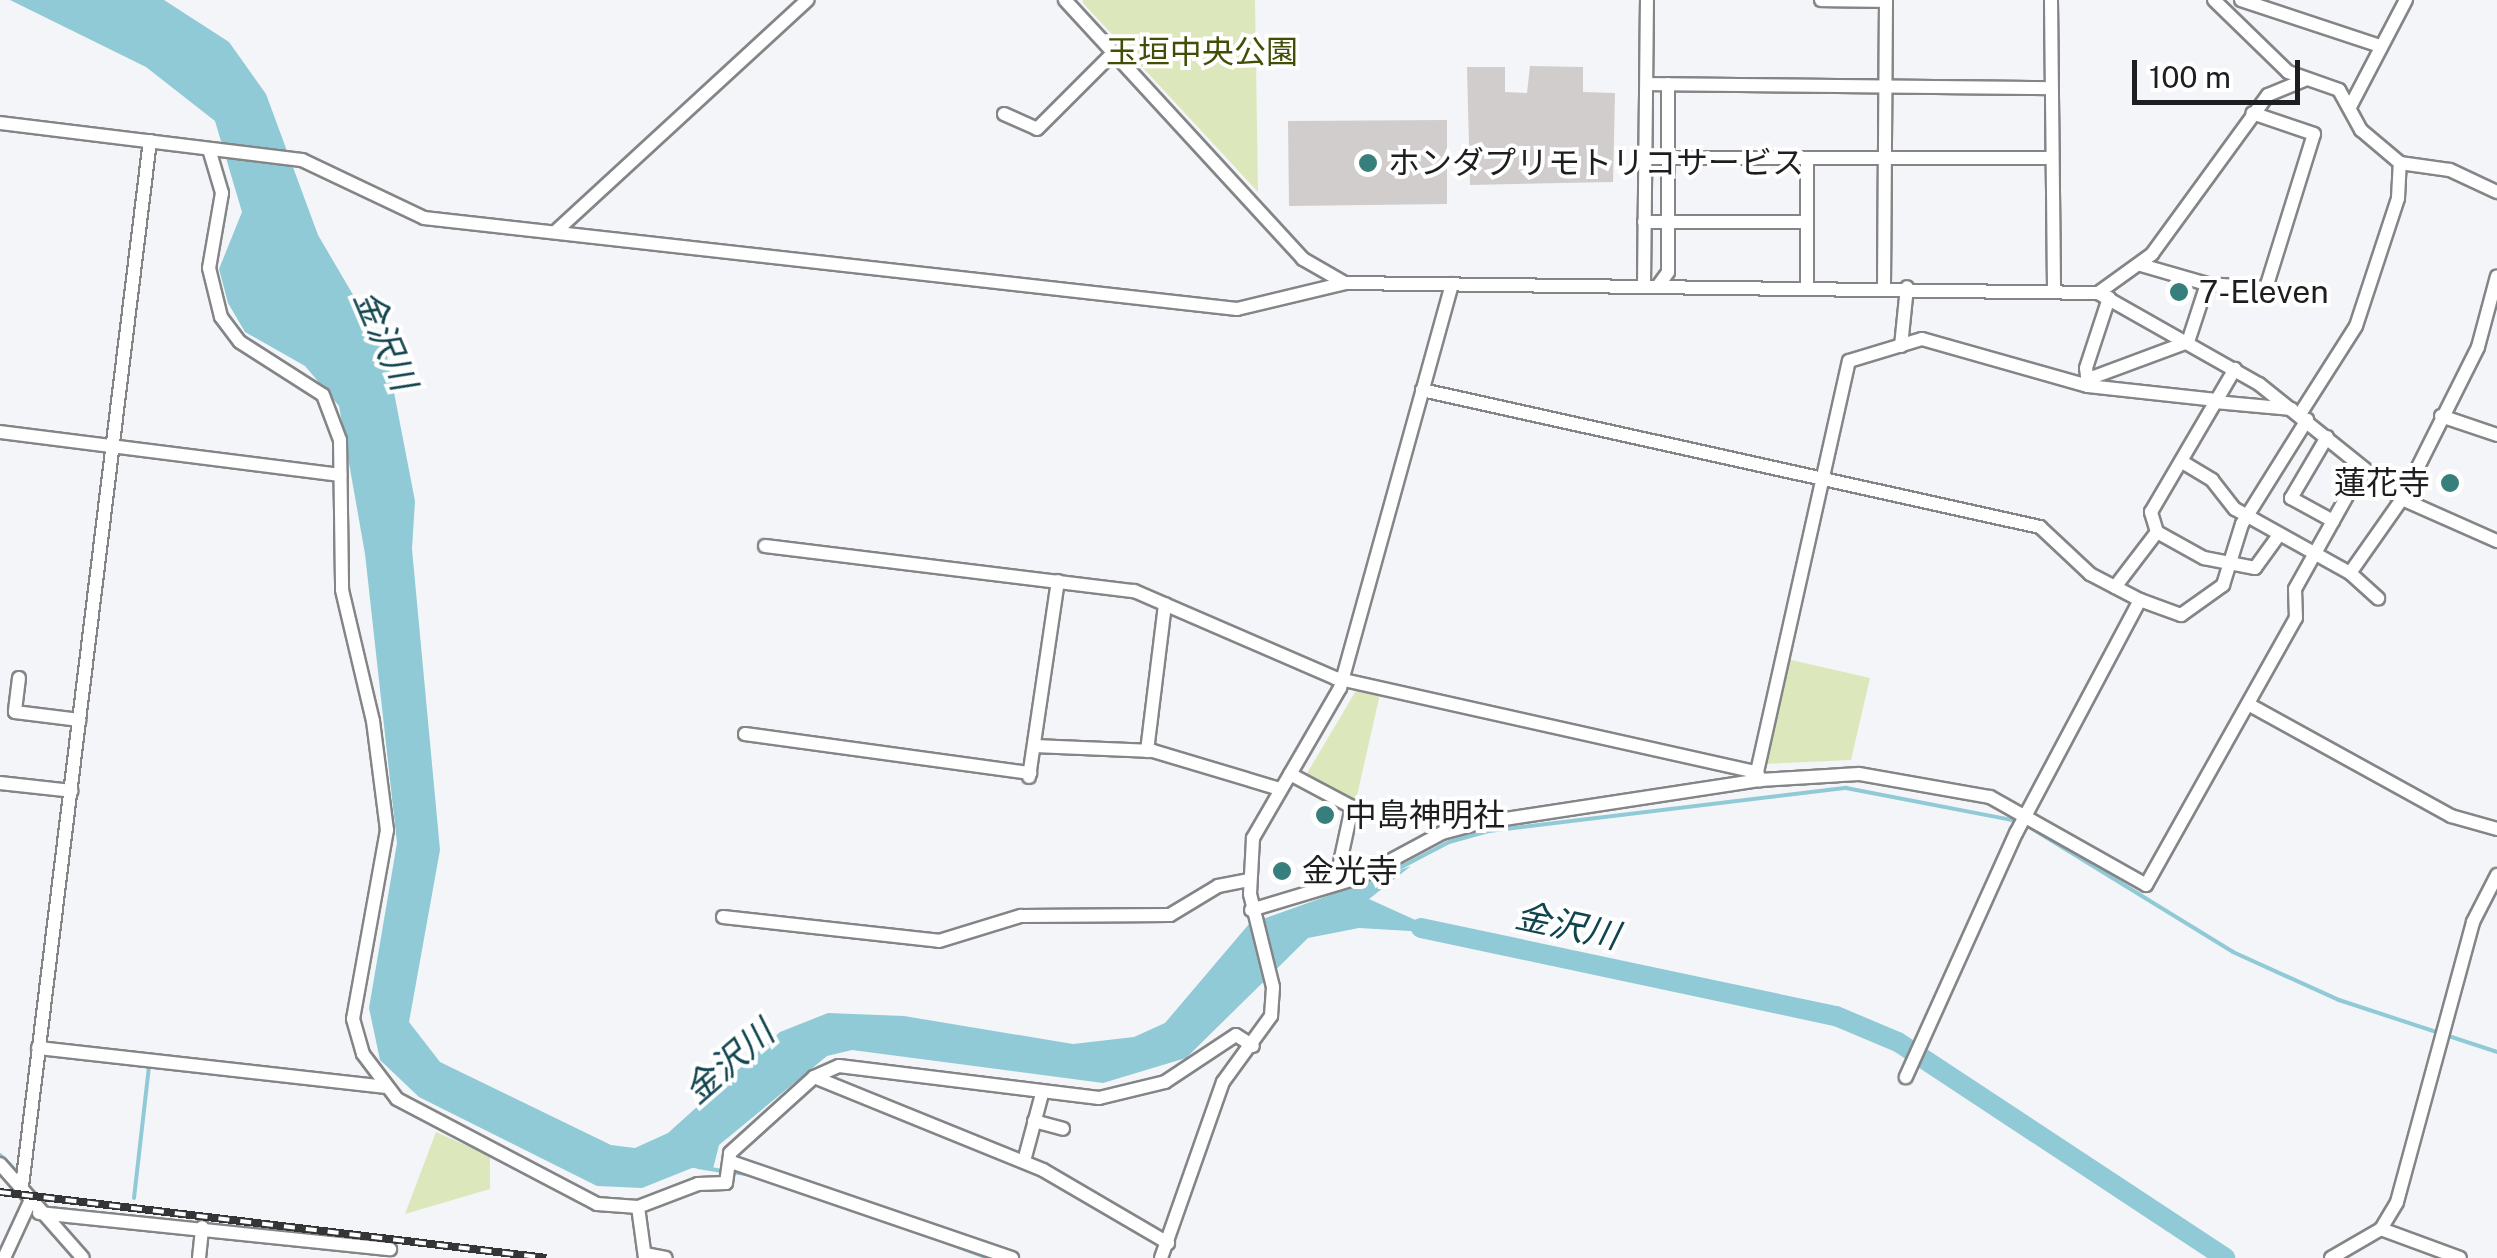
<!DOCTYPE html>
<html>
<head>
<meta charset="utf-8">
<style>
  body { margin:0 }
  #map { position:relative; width:2497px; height:1258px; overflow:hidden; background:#f4f5f8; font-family:"Public Sans","Noto Sans JP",sans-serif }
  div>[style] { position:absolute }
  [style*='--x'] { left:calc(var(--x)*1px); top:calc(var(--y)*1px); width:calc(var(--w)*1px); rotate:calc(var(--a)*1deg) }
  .green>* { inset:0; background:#dce8bb }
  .water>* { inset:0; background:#90cad6 }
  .stream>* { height:4px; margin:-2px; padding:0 2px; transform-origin:2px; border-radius:2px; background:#90cad6 }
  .river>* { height:20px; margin:-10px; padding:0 10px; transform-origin:10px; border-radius:10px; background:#90cad6 }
  .building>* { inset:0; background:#d0cdcc }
  .roads { filter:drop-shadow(2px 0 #838587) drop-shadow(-2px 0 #838587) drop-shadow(0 2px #838587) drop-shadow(0 -2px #838587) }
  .minor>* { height:12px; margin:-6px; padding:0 6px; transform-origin:6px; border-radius:6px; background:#fff }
  .rail>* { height:8px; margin-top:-4px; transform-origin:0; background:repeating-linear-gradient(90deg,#fff 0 11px,#343536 0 22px); box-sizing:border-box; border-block:2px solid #343536 }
  .dots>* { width:28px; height:28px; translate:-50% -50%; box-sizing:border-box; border:5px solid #fff; border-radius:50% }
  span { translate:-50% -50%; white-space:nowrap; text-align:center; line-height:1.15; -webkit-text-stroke:8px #fff; paint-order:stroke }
  .park-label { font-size:32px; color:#424e05 }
  .poi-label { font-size:32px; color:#1d1e1f }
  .left { translate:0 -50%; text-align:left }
  .right { translate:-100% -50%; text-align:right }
  .water-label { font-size:35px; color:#10444e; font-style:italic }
  .scale { position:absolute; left:2132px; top:60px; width:168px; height:45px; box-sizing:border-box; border:5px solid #1d1e1f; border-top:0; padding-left:12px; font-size:30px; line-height:35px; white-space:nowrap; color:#1d1e1f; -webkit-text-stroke:8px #fff; paint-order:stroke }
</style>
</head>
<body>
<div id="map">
  <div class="green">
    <i style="clip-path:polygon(1083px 0,1255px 0,1258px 192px,1083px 3px)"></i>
    <i style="clip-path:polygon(1787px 659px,1870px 678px,1851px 760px,1763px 764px)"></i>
    <i style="clip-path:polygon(1357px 689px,1380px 694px,1356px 800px,1303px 780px)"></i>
    <i style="clip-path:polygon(436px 1132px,490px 1156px,490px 1189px,405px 1214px)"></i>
  </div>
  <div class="water">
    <i style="clip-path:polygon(10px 0,164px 0,229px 42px,266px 94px,318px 235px,386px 351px,415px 501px,412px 549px,440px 850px,409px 1022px,440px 1062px,611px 1145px,635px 1148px,668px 1133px,780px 1032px,828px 1013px,904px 1016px,1073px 1044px,1134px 1037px,1165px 1023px,1249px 924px,1411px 866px,1369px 899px,1444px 933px,1359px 928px,1308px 938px,1186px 1058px,1103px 1083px,852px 1050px,827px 1056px,719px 1145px,713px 1169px,692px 1168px,642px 1188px,597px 1186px,419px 1097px,380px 1060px,369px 1008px,397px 843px,365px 554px,339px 406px,305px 366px,245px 332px,228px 303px,219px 269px,242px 212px,215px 121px,146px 67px)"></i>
  </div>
  <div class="stream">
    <i style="--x:2026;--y:825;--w:243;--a:31.5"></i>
    <i style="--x:2233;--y:952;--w:116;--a:24.4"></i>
    <i style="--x:2339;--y:1000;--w:166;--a:18.2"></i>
    <i style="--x:1388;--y:874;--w:69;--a:-27.7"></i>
    <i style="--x:1449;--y:842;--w:41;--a:-15.4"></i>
    <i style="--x:1489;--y:831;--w:360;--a:-6.9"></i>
    <i style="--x:1846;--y:788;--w:175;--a:10.9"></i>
    <i style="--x:0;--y:1155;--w:23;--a:45"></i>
    <i style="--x:698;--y:1167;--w:25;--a:9"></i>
    <i style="--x:732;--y:1172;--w:21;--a:8"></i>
    <i style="--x:134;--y:1198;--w:133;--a:-83.5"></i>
    <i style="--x:945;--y:1242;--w:46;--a:20.4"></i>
  </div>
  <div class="river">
    <i style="--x:1421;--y:928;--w:424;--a:12"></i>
    <i style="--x:1836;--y:1016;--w:67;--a:22.8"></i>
    <i style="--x:1898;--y:1042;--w:392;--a:33.4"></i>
  </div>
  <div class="building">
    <i style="clip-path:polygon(1530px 66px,1583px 67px,1583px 92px,1615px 93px,1613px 182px,1470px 185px,1467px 67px,1505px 67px,1505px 92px,1527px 93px)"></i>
    <i style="clip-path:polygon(1447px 120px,1447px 204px,1289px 206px,1288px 121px)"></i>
  </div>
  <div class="roads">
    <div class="minor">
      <i style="--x:1065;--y:0;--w:352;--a:47.4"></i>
      <i style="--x:1303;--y:259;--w:46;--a:29.9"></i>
      <i style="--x:1821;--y:0;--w:65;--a:0.9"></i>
      <i style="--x:2051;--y:0;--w:288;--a:89.4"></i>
      <i style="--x:2214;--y:0;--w:103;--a:44.2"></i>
      <i style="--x:2288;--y:72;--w:54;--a:19.4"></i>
      <i style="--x:2339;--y:90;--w:46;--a:61.2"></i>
      <i style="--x:2361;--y:130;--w:51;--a:40.2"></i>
      <i style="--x:2400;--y:163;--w:50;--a:8"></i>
      <i style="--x:2450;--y:170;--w:52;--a:25.1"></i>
      <i style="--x:2241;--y:0;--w:146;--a:18.3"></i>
      <i style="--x:1647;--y:84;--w:404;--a:0.6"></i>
      <i style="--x:2350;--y:107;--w:121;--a:-62.4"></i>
      <i style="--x:1004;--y:114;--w:36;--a:24"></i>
      <i style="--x:1037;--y:129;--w:109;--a:-45"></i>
      <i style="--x:0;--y:123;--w:304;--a:7"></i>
      <i style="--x:302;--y:160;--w:135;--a:25.4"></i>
      <i style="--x:424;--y:218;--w:818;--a:6.39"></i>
      <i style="--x:1237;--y:309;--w:111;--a:-13.5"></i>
      <i style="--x:1345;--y:283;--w:753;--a:0.76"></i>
      <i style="--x:2098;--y:293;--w:185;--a:29.5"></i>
      <i style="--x:2259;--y:384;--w:184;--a:38.8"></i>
      <i style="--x:2402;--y:499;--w:104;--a:23.9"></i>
      <i style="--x:209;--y:149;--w:46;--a:73.5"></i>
      <i style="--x:222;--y:193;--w:76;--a:99.8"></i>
      <i style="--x:209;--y:268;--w:50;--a:76.2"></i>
      <i style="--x:221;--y:317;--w:31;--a:53"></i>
      <i style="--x:240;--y:342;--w:98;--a:32.6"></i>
      <i style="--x:323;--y:395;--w:48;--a:69.3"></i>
      <i style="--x:340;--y:440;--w:150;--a:89.2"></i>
      <i style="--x:342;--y:590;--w:135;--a:76.7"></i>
      <i style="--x:373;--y:721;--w:110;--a:82.7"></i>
      <i style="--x:387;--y:830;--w:192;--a:100.2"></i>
      <i style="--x:353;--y:1019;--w:36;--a:74"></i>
      <i style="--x:363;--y:1054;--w:56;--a:52.9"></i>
      <i style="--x:397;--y:1099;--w:226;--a:27.7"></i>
      <i style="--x:597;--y:1204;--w:41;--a:4.2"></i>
      <i style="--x:638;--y:1207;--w:64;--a:-21"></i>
      <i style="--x:698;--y:1184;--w:28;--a:-2"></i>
      <i style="--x:726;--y:1183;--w:30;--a:-82"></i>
      <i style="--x:730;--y:1153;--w:113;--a:-42.1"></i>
      <i style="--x:814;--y:1077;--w:27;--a:-24"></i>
      <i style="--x:839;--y:1066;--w:262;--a:7"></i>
      <i style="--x:1099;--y:1098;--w:68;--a:-13.6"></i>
      <i style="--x:1165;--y:1082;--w:85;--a:-33.5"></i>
      <i style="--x:1236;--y:1035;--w:20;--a:33"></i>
      <i style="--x:1646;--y:158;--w:406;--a:0"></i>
      <i style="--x:1807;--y:158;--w:128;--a:90"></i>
      <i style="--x:1644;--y:222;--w:163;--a:0"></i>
      <i style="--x:555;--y:232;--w:343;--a:-42.6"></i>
      <i style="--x:2141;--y:265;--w:69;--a:16.1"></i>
      <i style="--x:2207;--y:284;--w:59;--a:3.9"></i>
      <i style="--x:2266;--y:288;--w:161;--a:-72.7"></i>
      <i style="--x:2314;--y:134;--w:65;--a:-161.3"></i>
      <i style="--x:1644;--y:285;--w:285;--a:-89.4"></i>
      <i style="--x:1658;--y:286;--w:17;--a:-54"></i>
      <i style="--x:1668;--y:272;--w:188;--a:-90"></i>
      <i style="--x:1884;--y:286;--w:286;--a:-89.6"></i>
      <i style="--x:2098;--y:293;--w:67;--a:-35.8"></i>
      <i style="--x:2152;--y:254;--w:197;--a:-53.9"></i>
      <i style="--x:2268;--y:95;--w:42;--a:-22.3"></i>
      <i style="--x:1901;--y:346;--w:59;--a:-84.2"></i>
      <i style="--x:2091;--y:378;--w:103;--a:-20.4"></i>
      <i style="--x:2188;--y:342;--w:61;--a:-71.9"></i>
      <i style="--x:2088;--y:386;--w:18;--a:-96"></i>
      <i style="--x:2086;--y:368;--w:74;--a:-71.8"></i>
      <i style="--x:1422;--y:390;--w:633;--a:12.5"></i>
      <i style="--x:2040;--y:527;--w:69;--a:43.2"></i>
      <i style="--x:2090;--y:574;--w:56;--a:27.5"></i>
      <i style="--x:2140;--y:600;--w:264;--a:118"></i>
      <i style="--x:2016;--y:833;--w:268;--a:114.3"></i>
      <i style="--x:2215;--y:402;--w:77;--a:5.2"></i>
      <i style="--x:2300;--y:414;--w:104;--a:-57.5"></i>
      <i style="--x:2356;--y:326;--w:135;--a:-71.8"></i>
      <i style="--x:2398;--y:198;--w:35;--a:-87"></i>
      <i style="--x:2441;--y:416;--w:59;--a:18.7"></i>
      <i style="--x:0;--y:432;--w:343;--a:7.2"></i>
      <i style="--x:2327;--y:437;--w:71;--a:120.5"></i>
      <i style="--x:2291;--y:498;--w:48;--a:28.7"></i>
      <i style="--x:2184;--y:463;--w:33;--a:31"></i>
      <i style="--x:2212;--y:480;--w:37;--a:52"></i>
      <i style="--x:2235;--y:509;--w:132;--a:29.1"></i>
      <i style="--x:2350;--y:573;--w:38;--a:42"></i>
      <i style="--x:2157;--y:532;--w:54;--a:29"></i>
      <i style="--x:2204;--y:558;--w:52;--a:11.1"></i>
      <i style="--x:2255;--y:568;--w:41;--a:-54"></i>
      <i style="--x:765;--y:546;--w:372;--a:7"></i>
      <i style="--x:1134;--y:591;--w:219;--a:23.4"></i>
      <i style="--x:1335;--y:678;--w:432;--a:12.6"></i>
      <i style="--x:1757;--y:772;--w:9;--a:69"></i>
      <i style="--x:1760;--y:780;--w:99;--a:-3.5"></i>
      <i style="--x:1859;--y:774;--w:133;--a:10"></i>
      <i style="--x:1990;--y:797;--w:179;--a:29.4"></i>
      <i style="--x:2146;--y:885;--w:306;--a:-60.7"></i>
      <i style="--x:2296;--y:618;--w:29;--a:-92"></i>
      <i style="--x:2295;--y:589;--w:137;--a:-60.8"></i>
      <i style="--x:2350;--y:573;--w:90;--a:-54.9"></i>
      <i style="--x:2402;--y:499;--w:170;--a:-63.4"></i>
      <i style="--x:2478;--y:347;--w:73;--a:-75"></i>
      <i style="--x:2115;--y:587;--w:69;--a:-52.6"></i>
      <i style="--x:2157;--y:532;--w:21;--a:-107"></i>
      <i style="--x:2151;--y:512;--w:166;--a:-59.6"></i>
      <i style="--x:2140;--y:600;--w:44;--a:20.1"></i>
      <i style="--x:2181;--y:615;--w:52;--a:-35.5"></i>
      <i style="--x:2223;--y:585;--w:64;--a:-72.7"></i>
      <i style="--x:2242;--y:524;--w:123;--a:-58"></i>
      <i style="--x:19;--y:678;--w:34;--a:97"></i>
      <i style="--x:15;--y:712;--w:65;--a:7"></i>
      <i style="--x:2248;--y:704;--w:232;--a:28.9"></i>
      <i style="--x:2451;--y:816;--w:48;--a:15.8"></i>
      <i style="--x:745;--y:734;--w:288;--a:7.8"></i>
      <i style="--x:1034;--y:746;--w:119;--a:2.4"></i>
      <i style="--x:1153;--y:751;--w:133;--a:16.7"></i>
      <i style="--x:1147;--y:751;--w:148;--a:-83"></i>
      <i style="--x:1757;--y:772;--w:421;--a:-77.4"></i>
      <i style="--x:1849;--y:361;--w:76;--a:-16.8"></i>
      <i style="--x:1922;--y:339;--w:173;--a:15.8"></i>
      <i style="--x:2088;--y:386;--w:129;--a:6.2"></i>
      <i style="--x:1290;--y:774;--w:70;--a:28"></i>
      <i style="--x:1352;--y:807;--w:76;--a:102.2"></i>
      <i style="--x:1029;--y:777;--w:198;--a:-81.6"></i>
      <i style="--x:0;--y:783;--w:72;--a:6.3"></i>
      <i style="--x:1251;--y:910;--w:112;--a:-16.7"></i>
      <i style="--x:1358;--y:878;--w:95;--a:-28.2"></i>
      <i style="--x:1442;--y:833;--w:38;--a:-15"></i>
      <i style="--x:1479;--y:823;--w:284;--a:-8.7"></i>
      <i style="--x:723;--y:917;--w:217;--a:6.3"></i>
      <i style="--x:939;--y:941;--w:86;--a:-17"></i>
      <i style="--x:1021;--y:916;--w:149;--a:-0.4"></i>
      <i style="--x:1170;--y:915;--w:56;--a:-31.1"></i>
      <i style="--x:1218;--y:886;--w:32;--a:-11"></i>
      <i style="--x:38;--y:1048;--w:349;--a:6.4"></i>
      <i style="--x:814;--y:1077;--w:247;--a:22.1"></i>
      <i style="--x:1043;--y:1170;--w:145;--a:30.3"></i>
      <i style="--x:1034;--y:1121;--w:30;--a:15"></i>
      <i style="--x:1024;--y:1161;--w:69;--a:-75"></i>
      <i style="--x:734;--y:1163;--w:294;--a:18.9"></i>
      <i style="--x:0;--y:1164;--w:125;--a:48.6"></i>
      <i style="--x:22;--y:1186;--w:1053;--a:-83.02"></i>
      <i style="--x:638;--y:1207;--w:51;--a:82.2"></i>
      <i style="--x:39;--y:1213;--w:353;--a:5.9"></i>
      <i style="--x:2381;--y:1229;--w:84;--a:20.2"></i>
      <i style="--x:645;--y:1254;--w:21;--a:11"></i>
      <i style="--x:4;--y:1258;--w:60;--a:-65.2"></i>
      <i style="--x:199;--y:1258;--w:31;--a:-84"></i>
      <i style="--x:1161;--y:1258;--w:187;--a:-70.6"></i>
      <i style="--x:1223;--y:1082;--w:82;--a:-54"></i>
      <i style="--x:1271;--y:1016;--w:29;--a:-86"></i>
      <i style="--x:1273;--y:987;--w:96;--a:-103.9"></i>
      <i style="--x:1250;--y:894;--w:56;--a:-86.9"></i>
      <i style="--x:1253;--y:838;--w:173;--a:-59.9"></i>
      <i style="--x:1340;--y:688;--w:419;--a:-74.5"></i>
      <i style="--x:2331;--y:1258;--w:58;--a:-30.1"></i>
      <i style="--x:2381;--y:1229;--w:31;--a:-59"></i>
      <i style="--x:2397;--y:1202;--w:290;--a:-74.8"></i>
      <i style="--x:2473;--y:922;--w:53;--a:-62.9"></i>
    </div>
  </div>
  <div class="rail">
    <i style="--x:0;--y:1192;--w:551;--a:6.88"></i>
  </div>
  <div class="dots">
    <i style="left:1368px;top:163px;background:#377f7c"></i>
    <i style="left:2179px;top:292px;background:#377f7c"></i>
    <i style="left:2450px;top:483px;background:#377f7c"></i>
    <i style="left:1325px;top:815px;background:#377f7c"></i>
    <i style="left:1282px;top:871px;background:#377f7c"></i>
  </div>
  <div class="park-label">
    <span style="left:1202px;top:52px">玉垣中央公園</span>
  </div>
  <div class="poi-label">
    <span class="left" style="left:1388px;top:163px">ホンダプリモトリコサービス</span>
    <span class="left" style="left:2199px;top:292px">7-Eleven</span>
    <span class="right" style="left:2430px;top:483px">蓮花寺</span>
    <span class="left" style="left:1345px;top:815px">中島神明社</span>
    <span class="left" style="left:1302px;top:871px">金光寺</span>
  </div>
  <div class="water-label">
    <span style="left:385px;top:340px;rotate:67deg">金沢川</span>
    <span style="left:1567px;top:926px;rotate:12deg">金沢川</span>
    <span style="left:729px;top:1062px;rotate:-41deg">金沢川</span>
  </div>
  <div class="scale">100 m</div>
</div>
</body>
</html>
